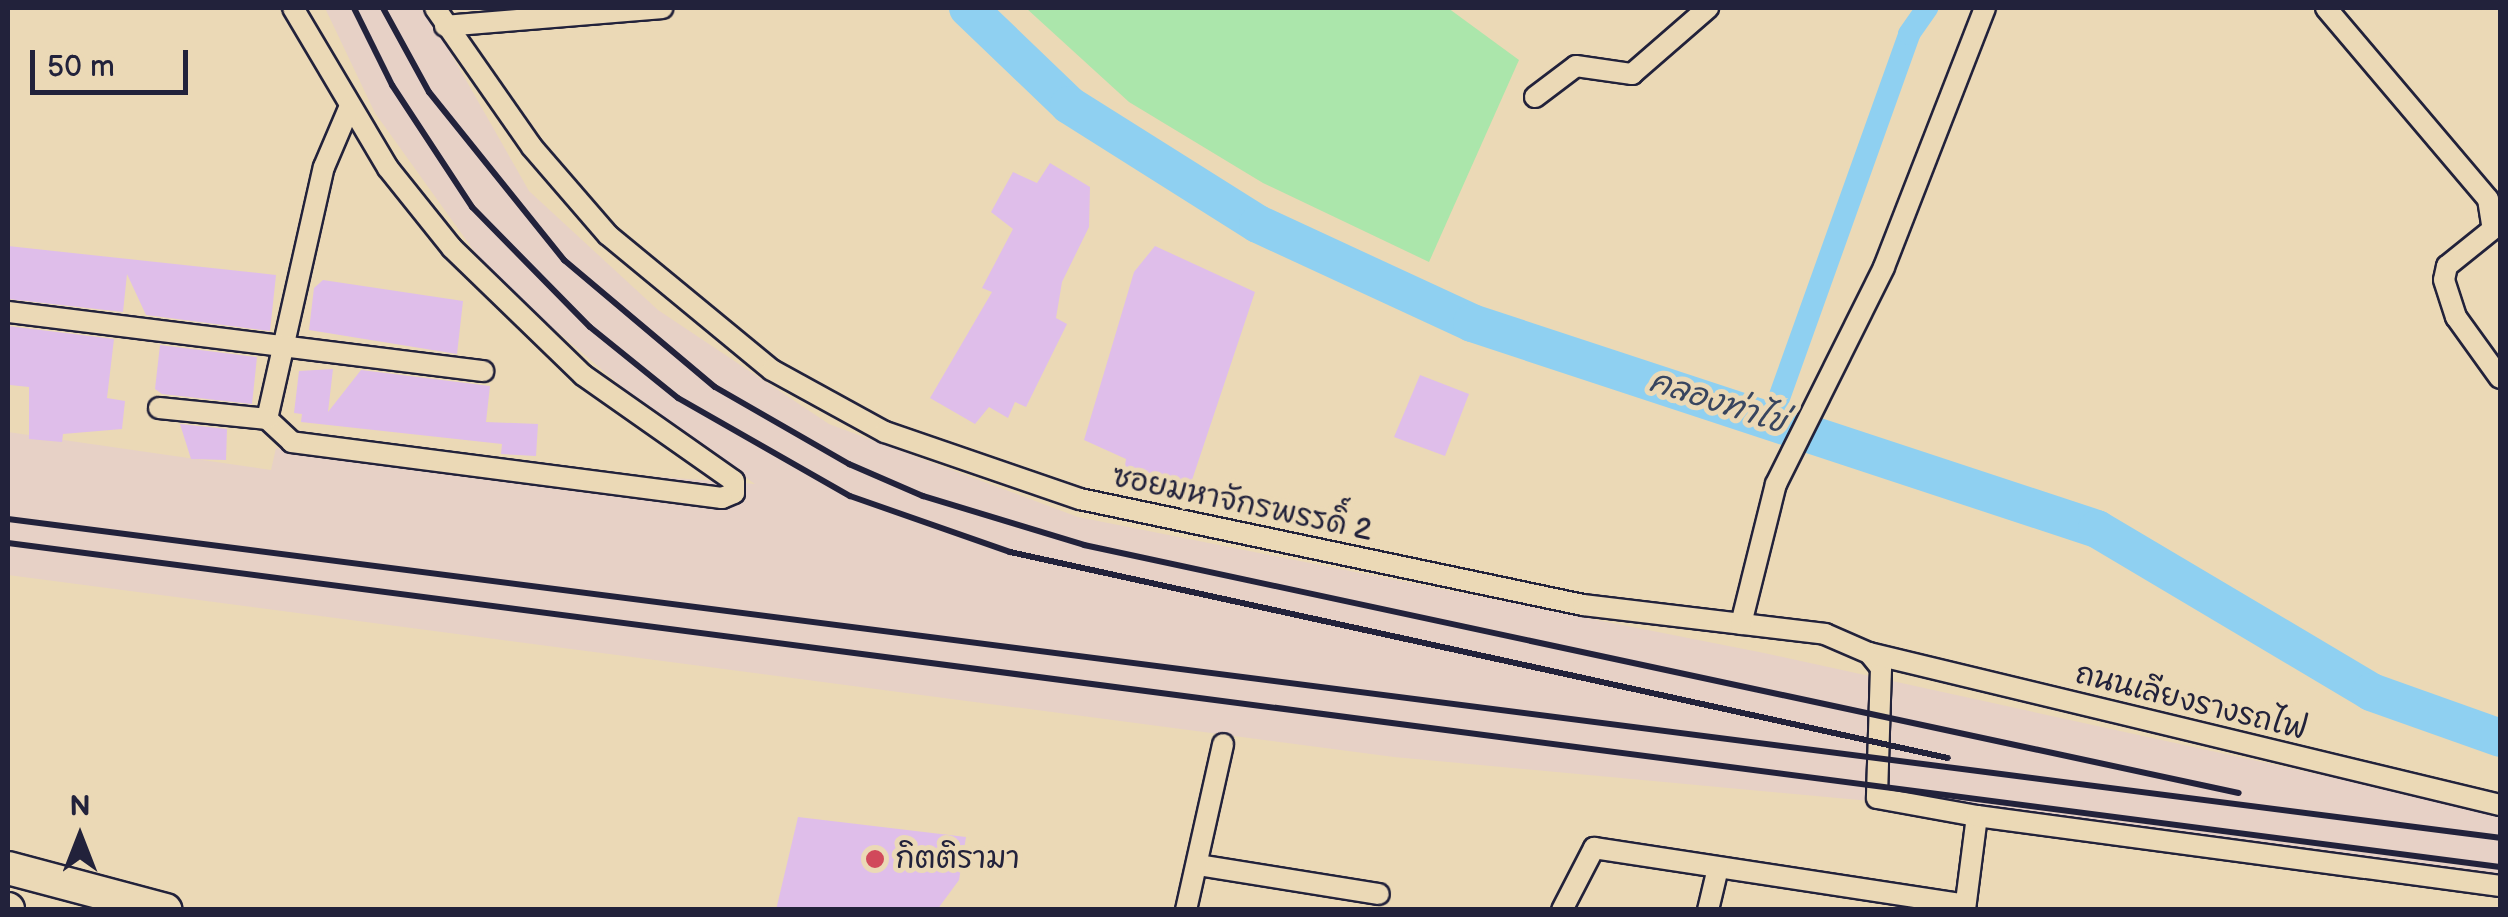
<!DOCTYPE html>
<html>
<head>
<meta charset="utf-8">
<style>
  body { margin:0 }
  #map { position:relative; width:2508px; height:917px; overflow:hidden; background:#ebd9b6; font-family:"Balsamiq Sans","Playpen Sans Thai",sans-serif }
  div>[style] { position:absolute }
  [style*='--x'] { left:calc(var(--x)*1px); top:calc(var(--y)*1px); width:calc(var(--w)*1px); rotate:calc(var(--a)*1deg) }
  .built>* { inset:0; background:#e7d1c6 }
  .green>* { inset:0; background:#abe6ab }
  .canal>* { height:22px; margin:-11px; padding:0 11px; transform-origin:11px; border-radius:11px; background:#8fd0f1 }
  .river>* { height:38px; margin:-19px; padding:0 19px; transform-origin:19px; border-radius:19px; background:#8fd0f1 }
  .building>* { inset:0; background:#dfbeea }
  .roads { filter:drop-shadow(2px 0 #22223b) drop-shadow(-2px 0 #22223b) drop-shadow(0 2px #22223b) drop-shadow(0 -2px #22223b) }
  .minor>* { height:20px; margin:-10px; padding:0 10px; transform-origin:10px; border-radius:10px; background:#ebd9b6 }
  .primary>* { height:32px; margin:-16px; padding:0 16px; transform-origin:16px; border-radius:16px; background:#ebd9b6 }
  .rail>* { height:6px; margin:-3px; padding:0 3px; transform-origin:3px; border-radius:3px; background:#22223b }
  .dots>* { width:28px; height:28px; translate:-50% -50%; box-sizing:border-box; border:5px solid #ebd9b6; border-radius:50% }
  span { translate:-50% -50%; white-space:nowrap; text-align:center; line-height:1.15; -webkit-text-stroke:10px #ebd9b6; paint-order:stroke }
  .street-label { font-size:30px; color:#22223b }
  .poi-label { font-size:30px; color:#22223b }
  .left { translate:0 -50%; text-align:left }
  .water-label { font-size:32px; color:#38455f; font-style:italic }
  .frame { position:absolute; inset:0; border:10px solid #22223b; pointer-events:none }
  .north { position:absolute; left:30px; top:787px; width:100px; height:100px; -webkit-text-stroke:8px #ebd9b6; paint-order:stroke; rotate:0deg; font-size:28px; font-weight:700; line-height:40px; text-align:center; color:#22223b }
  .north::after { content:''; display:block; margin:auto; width:35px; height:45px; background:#22223b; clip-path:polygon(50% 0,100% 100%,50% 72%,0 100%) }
  .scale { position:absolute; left:30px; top:50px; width:158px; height:45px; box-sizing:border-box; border:5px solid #22223b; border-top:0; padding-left:12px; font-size:30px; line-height:35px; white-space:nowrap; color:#22223b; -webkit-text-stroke:8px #ebd9b6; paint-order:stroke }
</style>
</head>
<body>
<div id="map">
  <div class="built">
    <i style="clip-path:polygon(325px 8px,425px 8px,529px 191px,658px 310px,829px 424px,1078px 517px,1764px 653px,2500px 814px,2500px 878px,2033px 816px,1394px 757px,8px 575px,8px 432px,271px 470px,276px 448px,755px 484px,642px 404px,492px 276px,375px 113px)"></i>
  </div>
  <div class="green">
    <i style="clip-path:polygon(1026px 8px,1448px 8px,1519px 60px,1429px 262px,1263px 183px,1129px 102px)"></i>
  </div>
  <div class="canal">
    <i style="--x:1769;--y:426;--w:416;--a:-70.3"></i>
    <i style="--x:1909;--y:34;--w:32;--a:-55"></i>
  </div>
  <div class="river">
    <i style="--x:968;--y:8;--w:140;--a:43.8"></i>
    <i style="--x:1069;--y:105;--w:223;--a:32.2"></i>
    <i style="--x:1258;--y:224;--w:236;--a:24.8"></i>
    <i style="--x:1472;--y:323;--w:658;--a:18.24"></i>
    <i style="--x:2097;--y:529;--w:319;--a:30.7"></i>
    <i style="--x:2371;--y:692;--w:137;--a:19.6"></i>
  </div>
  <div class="building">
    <i style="clip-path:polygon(1050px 163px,1090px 187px,1089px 227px,1062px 282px,1056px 318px,1067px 324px,1026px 407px,1015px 402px,1008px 418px,989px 407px,975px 424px,930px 398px,992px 292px,982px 288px,1013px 229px,991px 212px,1013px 172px,1037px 183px)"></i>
    <i style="clip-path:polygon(8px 246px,276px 275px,270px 331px,146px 315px,127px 274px,123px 312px,8px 299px)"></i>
    <i style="clip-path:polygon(1155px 246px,1255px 292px,1190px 486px,1124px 473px,1126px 459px,1084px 440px,1134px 272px)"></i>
    <i style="clip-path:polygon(323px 280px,463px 301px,457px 354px,309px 330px,314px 288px)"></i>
    <i style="clip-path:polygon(8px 326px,114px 339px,107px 398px,125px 401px,122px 429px,63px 434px,62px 442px,29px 439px,29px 387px,10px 385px)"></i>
    <i style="clip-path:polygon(160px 345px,257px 357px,252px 404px,162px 394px,155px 389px)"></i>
    <i style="clip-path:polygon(333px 369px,328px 412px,361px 370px,490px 386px,486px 422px,538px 424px,536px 456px,501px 454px,502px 444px,301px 422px,302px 414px,294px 413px,299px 371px)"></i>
    <i style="clip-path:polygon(1420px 375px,1469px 394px,1445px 456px,1394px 437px)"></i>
    <i style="clip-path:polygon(180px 424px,227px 429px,226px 460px,191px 459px)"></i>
    <i style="clip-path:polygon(798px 817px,966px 837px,959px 880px,937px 910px,776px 910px)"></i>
  </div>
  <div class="roads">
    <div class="minor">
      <i style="--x:293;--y:8;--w:186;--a:59.3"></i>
      <i style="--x:388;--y:168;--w:102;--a:51.3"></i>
      <i style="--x:452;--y:248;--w:182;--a:44.1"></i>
      <i style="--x:583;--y:375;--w:184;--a:35.1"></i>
      <i style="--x:734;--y:481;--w:12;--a:90"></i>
      <i style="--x:734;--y:493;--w:13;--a:157"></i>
      <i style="--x:722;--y:498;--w:434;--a:-172.6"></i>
      <i style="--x:292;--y:442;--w:34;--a:-137"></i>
      <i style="--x:267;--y:419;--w:258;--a:-77.3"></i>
      <i style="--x:324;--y:167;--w:66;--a:-66.9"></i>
      <i style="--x:435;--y:8;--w:169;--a:55.1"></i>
      <i style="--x:532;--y:147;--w:116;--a:49.2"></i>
      <i style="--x:608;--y:235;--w:212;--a:39.5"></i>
      <i style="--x:772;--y:370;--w:129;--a:28.8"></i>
      <i style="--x:885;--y:432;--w:206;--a:19"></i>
      <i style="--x:1080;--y:499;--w:514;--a:11.9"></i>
      <i style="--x:1583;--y:605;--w:244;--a:6.8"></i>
      <i style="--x:1825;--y:634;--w:48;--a:23.4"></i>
      <i style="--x:1869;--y:653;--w:19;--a:51"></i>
      <i style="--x:1881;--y:668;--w:130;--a:91.8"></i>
      <i style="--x:1877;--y:798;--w:102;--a:10.2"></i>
      <i style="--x:1977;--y:816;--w:95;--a:97.3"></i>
      <i style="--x:2326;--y:8;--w:250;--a:49.7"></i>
      <i style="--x:2488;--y:199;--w:30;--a:81"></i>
      <i style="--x:2493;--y:229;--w:59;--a:141.2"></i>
      <i style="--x:2447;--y:266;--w:14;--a:102"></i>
      <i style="--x:2444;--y:280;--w:39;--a:72"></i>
      <i style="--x:2456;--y:317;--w:75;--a:54.2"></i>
      <i style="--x:445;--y:26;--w:218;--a:-4.7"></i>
      <i style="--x:1535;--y:97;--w:51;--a:-37.1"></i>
      <i style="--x:1576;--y:66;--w:57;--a:8.1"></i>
      <i style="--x:1632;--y:74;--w:101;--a:-41"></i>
      <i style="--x:8;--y:312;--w:479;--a:7.1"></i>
      <i style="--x:159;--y:408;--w:109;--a:5.8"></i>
      <i style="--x:1741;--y:624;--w:144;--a:-76"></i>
      <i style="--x:1776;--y:484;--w:242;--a:-63.5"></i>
      <i style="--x:1884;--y:267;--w:278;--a:-68.7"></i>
      <i style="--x:1869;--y:653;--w:649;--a:13.54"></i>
      <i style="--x:1977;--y:816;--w:528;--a:7.62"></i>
      <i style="--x:1198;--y:865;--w:183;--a:9.1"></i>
      <i style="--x:1186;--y:910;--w:170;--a:-77.4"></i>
      <i style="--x:1562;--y:910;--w:70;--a:-62.7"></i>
      <i style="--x:1594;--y:848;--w:375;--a:8.7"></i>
      <i style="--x:1708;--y:910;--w:43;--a:-76.6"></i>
    </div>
    <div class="primary">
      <i style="--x:8;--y:868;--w:163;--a:14.9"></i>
      <i style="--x:8;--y:909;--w:1;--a:90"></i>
    </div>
  </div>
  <div class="rail">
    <i style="--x:354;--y:8;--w:86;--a:63.7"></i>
    <i style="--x:392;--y:85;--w:146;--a:56.7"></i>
    <i style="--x:472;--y:207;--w:168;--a:45.5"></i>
    <i style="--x:590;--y:327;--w:113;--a:38.9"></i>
    <i style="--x:678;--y:398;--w:198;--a:29.7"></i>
    <i style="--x:850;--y:496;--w:170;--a:19.3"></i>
    <i style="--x:1010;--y:552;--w:960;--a:12.39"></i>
    <i style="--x:383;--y:8;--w:96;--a:61.3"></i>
    <i style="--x:429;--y:92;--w:216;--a:51.2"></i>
    <i style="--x:564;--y:260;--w:197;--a:40.1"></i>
    <i style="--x:715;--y:387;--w:155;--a:29.9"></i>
    <i style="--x:849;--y:464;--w:81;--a:23.4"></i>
    <i style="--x:923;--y:496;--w:168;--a:16.9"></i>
    <i style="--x:1084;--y:545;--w:1181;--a:12.12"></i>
    <i style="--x:8;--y:519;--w:2512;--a:7.29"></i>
    <i style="--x:8;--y:543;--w:2513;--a:7.41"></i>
  </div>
  <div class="dots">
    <i style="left:875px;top:859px;background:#d1495b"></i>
  </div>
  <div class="street-label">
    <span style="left:1242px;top:504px;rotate:12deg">ซอยมหาจักรพรรดิ์ 2</span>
    <span style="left:2191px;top:702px;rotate:14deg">ถนนเลียงรางรถไฟ</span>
  </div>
  <div class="poi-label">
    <span class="left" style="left:895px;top:859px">กิตติรามา</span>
  </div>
  <div class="water-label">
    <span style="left:1717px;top:403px;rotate:18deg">คลองท่าไข่</span>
  </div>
  <div class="frame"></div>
  <div class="north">N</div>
  <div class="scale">50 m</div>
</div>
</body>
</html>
